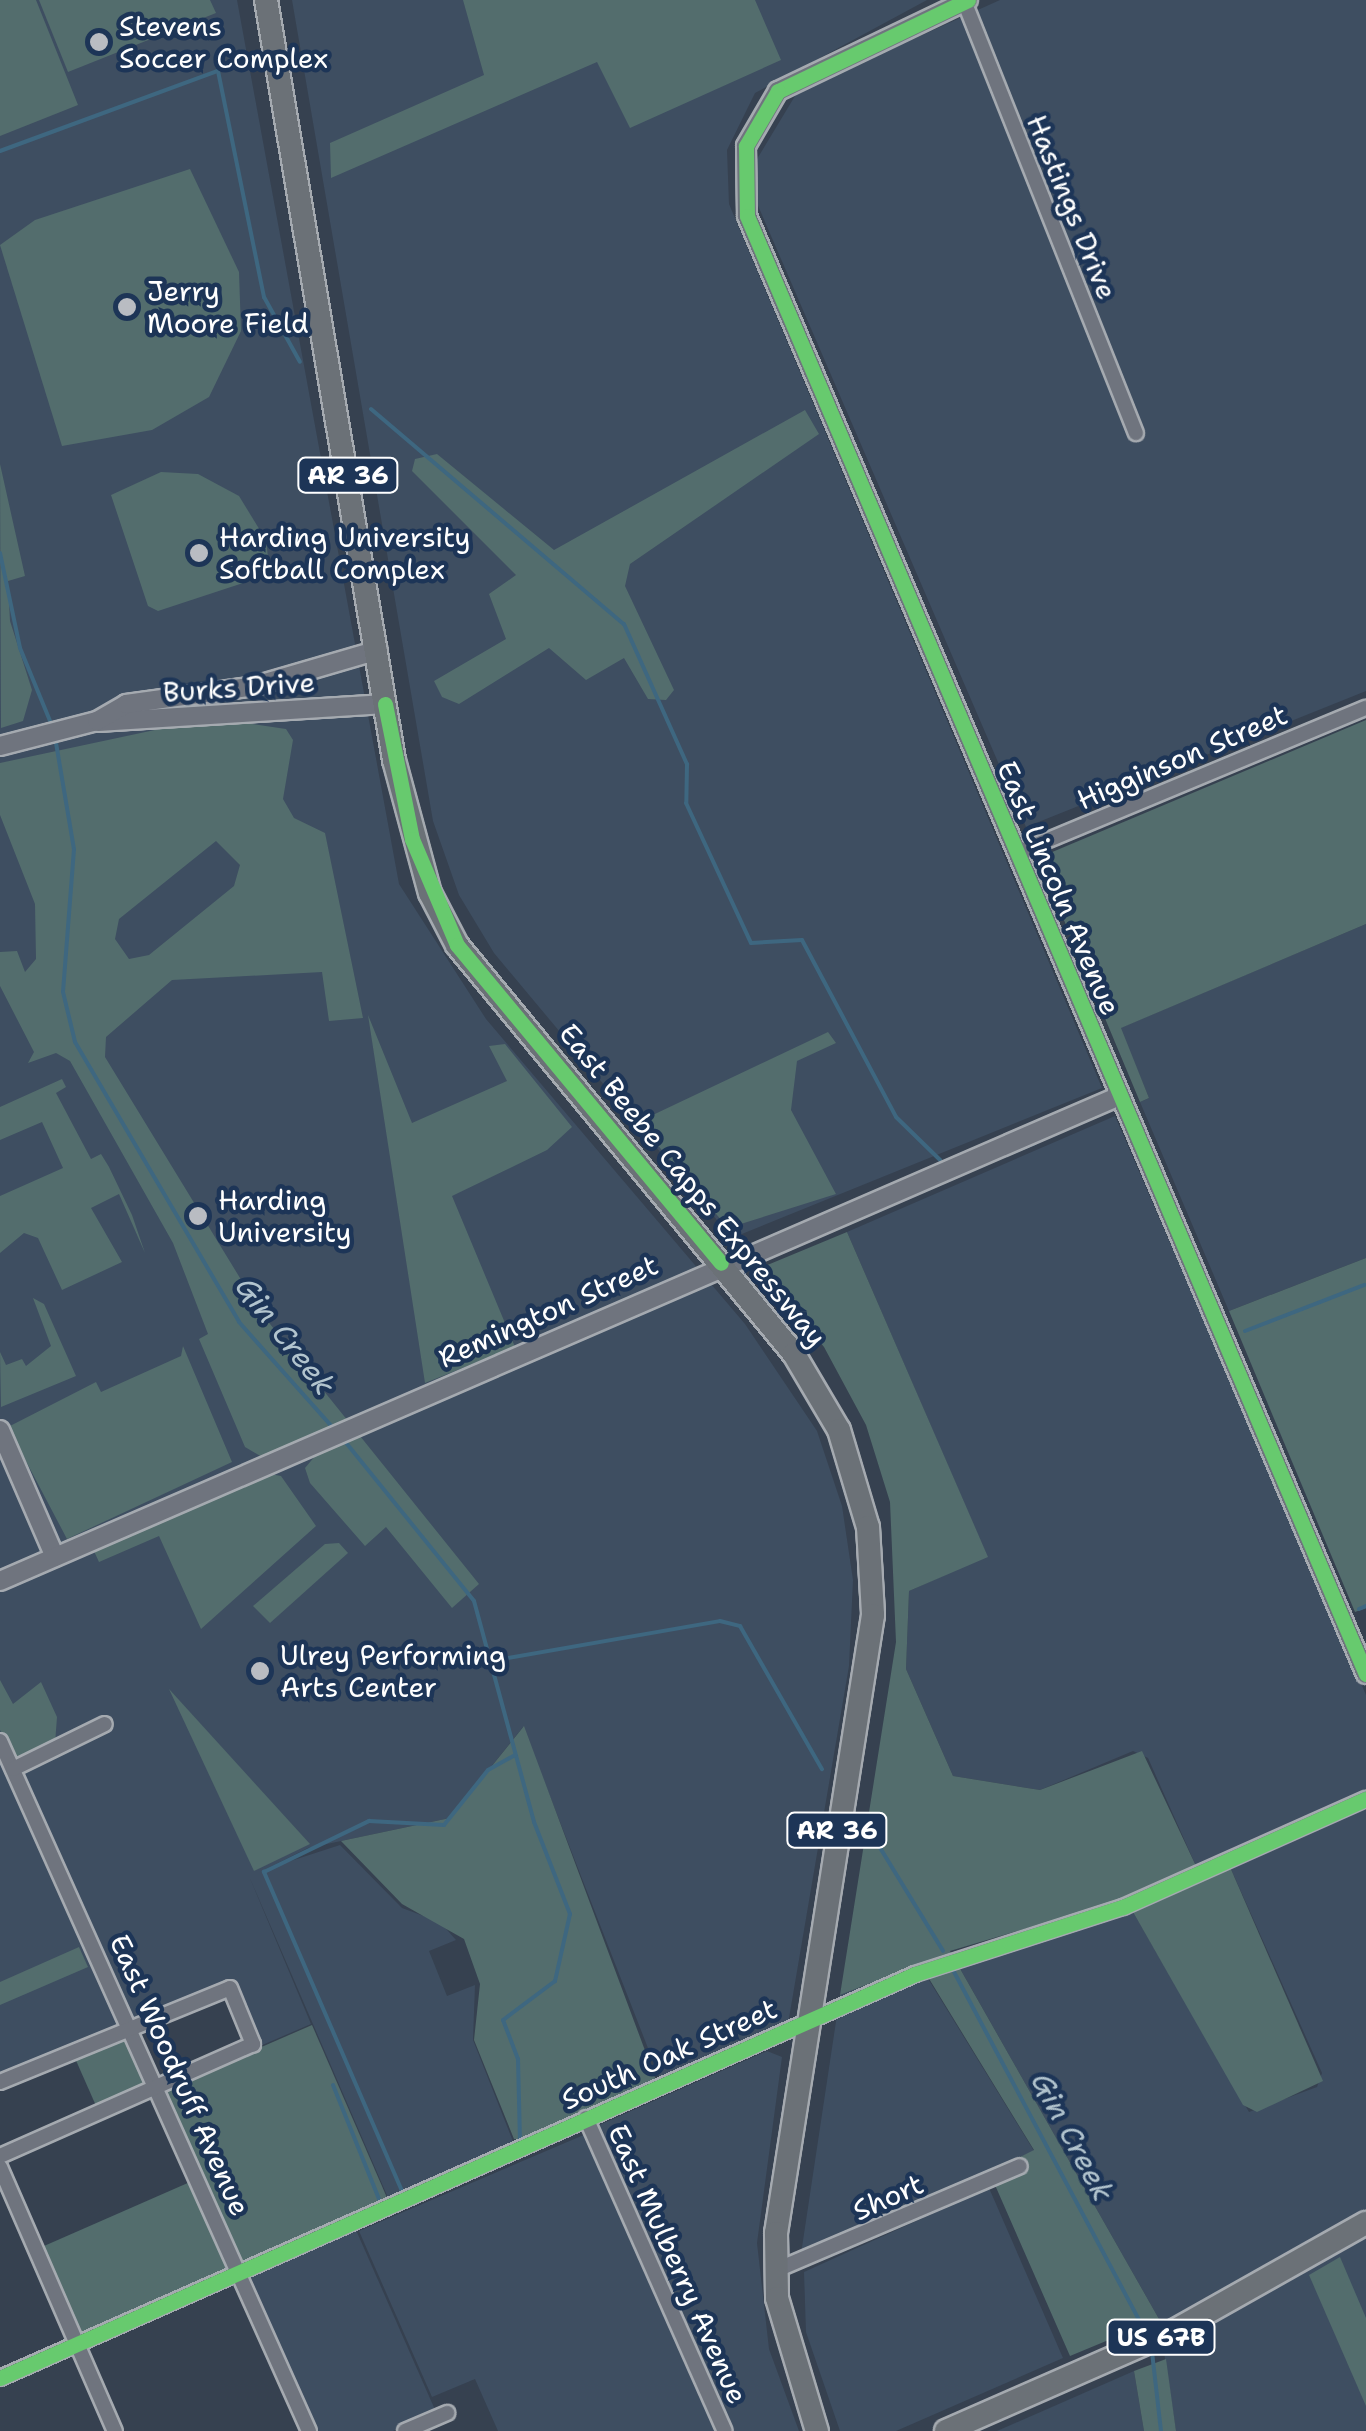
<!DOCTYPE html>
<html>
<head>
<meta charset="utf-8">
<style>
  body { margin:0 }
  #map { position:relative; width:1366px; height:2431px; overflow:hidden; background:#364150; font-family:"Shantell Sans",sans-serif }
  div>[style] { position:absolute }
  [style*='--x'] { left:calc(var(--x)*1px); top:calc(var(--y)*1px); width:calc(var(--w)*1px); rotate:calc(var(--a)*1deg) }
  .built>* { inset:0; background:#3e4e61 }
  .green>* { inset:0; background:#536d6d }
  .stream>* { height:4px; margin:-2px; padding:0 2px; transform-origin:2px; border-radius:2px; background:#3e6780 }
  .roads { filter:drop-shadow(2px 0 #a5aab0) drop-shadow(-2px 0 #a5aab0) drop-shadow(0 2px #a5aab0) drop-shadow(0 -2px #a5aab0) }
  .minor>* { height:14px; margin:-7px; padding:0 7px; transform-origin:7px; border-radius:7px; background:#6f747e }
  .tertiary>* { height:18px; margin:-9px; padding:0 9px; transform-origin:9px; border-radius:9px; background:#6f747e }
  .primary>* { height:22px; margin:-11px; padding:0 11px; transform-origin:11px; border-radius:11px; background:#6b7177 }
  .cycleway>* { height:15px; margin:-7.5px; padding:0 7.5px; transform-origin:7.5px; border-radius:7.5px; background:#67ca6e }
  .dots>* { width:28px; height:28px; translate:-50% -50%; box-sizing:border-box; border:5px solid #1d3557; border-radius:50% }
  span { translate:-50% -50%; white-space:nowrap; text-align:center; line-height:1.15; -webkit-text-stroke:9px #1d3557; paint-order:stroke }
  .shield-label span { padding:2px 8px; background:#1d3557; border:2px solid; border-radius:8px; -webkit-text-stroke-width:0 }
  .shield-label { font-size:25px; color:#fff; font-weight:700 }
  .poi-label { font-size:28px; color:#fff }
  .left { translate:0 -50%; text-align:left }
  .street-label { font-size:28px; color:#fff }
  .water-label { font-size:30px; color:#b2c4ce; font-style:italic }
</style>
</head>
<body>
<div id="map">
  <div class="built">
    <i style="clip-path:polygon(0 0,237px 0,399px 884px,486px 1019px,745px 1324px,817px 1431px,842px 1506px,853px 1580px,849px 1666px,788px 2024px,660px 2079px,523px 1727px,450px 1818px,308px 1848px,266px 1869px,340px 1845px,402px 1908px,440px 1922px,456px 1940px,429px 1951px,447px 1996px,475px 1985px,473px 2040px,514px 2144px,389px 2200px,249px 1876px,311px 2024px,260px 2046px,233px 1984px,0 2078px)"></i>
    <i style="clip-path:polygon(292px 0,927px 0,755px 93px,727px 150px,729px 204px,1102px 1088px,732px 1238px,494px 953px,459px 895px,433px 821px)"></i>
    <i style="clip-path:polygon(1000px 0,1366px 0,1366px 691px,1026px 827px,756px 201px,757px 159px,798px 91px)"></i>
    <i style="clip-path:polygon(1366px 924px,1366px 1258px,1229px 1311px,1140px 1102px,1149px 1098px,1120px 1028px)"></i>
    <i style="clip-path:polygon(1115px 1116px,1366px 1695px,1366px 1790px,1196px 1866px,1148px 1758px,1133px 1751px,1040px 1790px,953px 1776px,906px 1669px,909px 1591px,987px 1556px,847px 1232px)"></i>
    <i style="clip-path:polygon(1366px 1808px,1366px 2431px,1176px 2431px,1159px 2319px,958px 1965px,1133px 1912px,1249px 2112px,1317px 2087px,1322px 2073px,1230px 1867px)"></i>
    <i style="clip-path:polygon(919px 1964px,1034px 2151px,801px 2254px,840px 1995px)"></i>
    <i style="clip-path:polygon(767px 2051px,782px 2057px,757px 2243px,769px 2349px,799px 2431px,731px 2431px,597px 2126px)"></i>
    <i style="clip-path:polygon(586px 2134px,719px 2431px,498px 2431px,475px 2379px,432px 2397px,359px 2231px)"></i>
    <i style="clip-path:polygon(989px 2188px,1063px 2358px,896px 2431px,840px 2431px,806px 2332px,804px 2272px)"></i>
    <i style="clip-path:polygon(356px 2230px,436px 2412px,393px 2431px,314px 2431px,247px 2278px)"></i>
    <i style="clip-path:polygon(1134px 2371px,1144px 2431px,997px 2431px)"></i>
  </div>
  <div class="green">
    <i style="clip-path:polygon(0 0,36px 0,78px 105px,0 136px)"></i>
    <i style="clip-path:polygon(39px 0,210px 0,216px 13px,68px 72px)"></i>
    <i style="clip-path:polygon(463px 0,755px 0,781px 60px,630px 128px,597px 62px,331px 178px,330px 143px,484px 75px)"></i>
    <i style="clip-path:polygon(190px 169px,239px 272px,241px 331px,209px 397px,152px 430px,62px 446px,0 245px,35px 220px)"></i>
    <i style="clip-path:polygon(805px 410px,819px 434px,630px 564px,625px 586px,674px 690px,666px 700px,648px 699px,624px 658px,586px 680px,549px 648px,459px 704px,442px 697px,434px 681px,506px 639px,489px 594px,516px 575px,412px 471px,415px 459px,437px 454px,554px 550px)"></i>
    <i style="clip-path:polygon(0 464px,25px 576px,8px 581px,10px 621px,32px 690px,23px 721px,1px 728px)"></i>
    <i style="clip-path:polygon(161px 472px,198px 474px,239px 496px,266px 540px,270px 574px,158px 611px,148px 606px,111px 495px)"></i>
    <i style="clip-path:polygon(evenodd,211px 718px,286px 729px,293px 740px,283px 799px,294px 818px,325px 833px,363px 1018px,329px 1021px,322px 972px,172px 980px,106px 1037px,105px 1057px,262px 1314px,479px 1584px,452px 1608px,386px 1527px,365px 1546px,310px 1483px,305px 1468px,321px 1449px,311px 1436px,262px 1457px,245px 1447px,199px 1339px,208px 1334px,173px 1243px,70px 1061px,56px 1053px,28px 1063px,34px 1052px,0 986px,0 952px,17px 951px,25px 972px,36px 959px,35px 904px,0 815px,0 763px,211px 718px,216px 841px,240px 865px,234px 886px,149px 955px,129px 959px,115px 939px,119px 919px,216px 841px)"></i>
    <i style="clip-path:polygon(1366px 720px,1366px 924px,1121px 1028px,1149px 1098px,1140px 1102px,1038px 858px)"></i>
    <i style="clip-path:polygon(368px 1015px,412px 1123px,507px 1081px,489px 1046px,505px 1044px,572px 1127px,547px 1150px,452px 1196px,515px 1347px,425px 1383px)"></i>
    <i style="clip-path:polygon(828px 1032px,836px 1043px,797px 1061px,791px 1110px,836px 1194px,728px 1228px,638px 1122px)"></i>
    <i style="clip-path:polygon(62px 1079px,66px 1087px,56px 1093px,91px 1159px,101px 1154px,109px 1167px,132px 1215px,145px 1253px,119px 1194px,91px 1208px,122px 1262px,62px 1290px,38px 1238px,24px 1233px,0 1253px,0 1196px,63px 1168px,42px 1122px,0 1140px,0 1107px)"></i>
    <i style="clip-path:polygon(847px 1232px,988px 1557px,909px 1591px,906px 1669px,953px 1776px,1040px 1790px,1142px 1751px,1196px 1866px,1102px 1906px,950px 1951px,1159px 2319px,1070px 2356px,995px 2185px,1024px 2172px,1018px 2158px,1034px 2150px,920px 1964px,840px 1995px,896px 1642px,890px 1502px,866px 1425px,824px 1347px,760px 1268px)"></i>
    <i style="clip-path:polygon(1366px 1258px,1366px 1608px,1355px 1612px,1229px 1311px)"></i>
    <i style="clip-path:polygon(33px 1298px,44px 1304px,76px 1376px,1px 1407px,0 1352px,6px 1365px,22px 1359px,26px 1366px,51px 1346px)"></i>
    <i style="clip-path:polygon(183px 1346px,232px 1462px,67px 1539px,8px 1427px,96px 1382px,101px 1392px,181px 1356px)"></i>
    <i style="clip-path:polygon(265px 1473px,281px 1476px,316px 1526px,201px 1629px,159px 1536px,99px 1562px,93px 1549px)"></i>
    <i style="clip-path:polygon(339px 1543px,348px 1553px,270px 1623px,253px 1606px,325px 1544px)"></i>
    <i style="clip-path:polygon(0 1680px,13px 1704px,41px 1682px,57px 1717px,55px 1744px,15px 1762px,0 1730px)"></i>
    <i style="clip-path:polygon(169px 1689px,310px 1844px,254px 1871px)"></i>
    <i style="clip-path:polygon(524px 1726px,656px 2080px,527px 2140px,514px 2139px,474px 2040px,480px 1984px,464px 1939px,402px 1904px,341px 1841px,450px 1818px)"></i>
    <i style="clip-path:polygon(1230px 1867px,1323px 2081px,1257px 2112px,1243px 2105px,1133px 1912px)"></i>
    <i style="clip-path:polygon(79px 1947px,88px 1967px,0 2005px,0 1982px)"></i>
    <i style="clip-path:polygon(312px 2025px,388px 2200px,242px 2263px,165px 2089px)"></i>
    <i style="clip-path:polygon(127px 2032px,150px 2084px,97px 2108px,74px 2056px)"></i>
    <i style="clip-path:polygon(190px 2182px,229px 2271px,82px 2335px,44px 2246px)"></i>
    <i style="clip-path:polygon(1340px 2257px,1366px 2318px,1366px 2406px,1309px 2275px)"></i>
    <i style="clip-path:polygon(1166px 2359px,1176px 2431px,1144px 2431px,1134px 2371px)"></i>
  </div>
  <div class="stream">
    <i style="--x:0;--y:151;--w:232;--a:-20.2"></i>
    <i style="--x:218;--y:71;--w:231;--a:78.5"></i>
    <i style="--x:264;--y:297;--w:74;--a:61"></i>
    <i style="--x:371;--y:409;--w:332;--a:40.4"></i>
    <i style="--x:624;--y:624;--w:154;--a:65.8"></i>
    <i style="--x:687;--y:764;--w:39;--a:91"></i>
    <i style="--x:686;--y:803;--w:154;--a:65.1"></i>
    <i style="--x:751;--y:943;--w:51;--a:-3.4"></i>
    <i style="--x:802;--y:940;--w:200;--a:62"></i>
    <i style="--x:896;--y:1117;--w:62;--a:44.3"></i>
    <i style="--x:0;--y:553;--w:97;--a:78.1"></i>
    <i style="--x:20;--y:648;--w:87;--a:67.6"></i>
    <i style="--x:55;--y:737;--w:114;--a:80.4"></i>
    <i style="--x:74;--y:849;--w:143;--a:94.4"></i>
    <i style="--x:63;--y:992;--w:51;--a:76.5"></i>
    <i style="--x:75;--y:1042;--w:324;--a:59.6"></i>
    <i style="--x:239;--y:1322;--w:142;--a:48.4"></i>
    <i style="--x:953;--y:1176;--w:88;--a:-21.9"></i>
    <i style="--x:1245;--y:1331;--w:128;--a:-21.1"></i>
    <i style="--x:343;--y:1439;--w:208;--a:51"></i>
    <i style="--x:474;--y:1601;--w:229;--a:74.8"></i>
    <i style="--x:534;--y:1822;--w:99;--a:68.6"></i>
    <i style="--x:570;--y:1914;--w:69;--a:102.6"></i>
    <i style="--x:555;--y:1981;--w:65;--a:143.1"></i>
    <i style="--x:503;--y:2020;--w:42;--a:69"></i>
    <i style="--x:518;--y:2059;--w:81;--a:88.6"></i>
    <i style="--x:1359;--y:1609;--w:8;--a:-23"></i>
    <i style="--x:491;--y:1661;--w:232;--a:-9.9"></i>
    <i style="--x:720;--y:1621;--w:21;--a:14"></i>
    <i style="--x:740;--y:1626;--w:165;--a:60.2"></i>
    <i style="--x:868;--y:1828;--w:144;--a:58.6"></i>
    <i style="--x:953;--y:1970;--w:407;--a:62"></i>
    <i style="--x:333;--y:2085;--w:128;--a:68"></i>
    <i style="--x:402;--y:2191;--w:348;--a:-113.4"></i>
    <i style="--x:264;--y:1872;--w:117;--a:-25.9"></i>
    <i style="--x:369;--y:1821;--w:75;--a:3.1"></i>
    <i style="--x:444;--y:1825;--w:70;--a:-51.3"></i>
    <i style="--x:488;--y:1770;--w:31;--a:-29"></i>
    <i style="--x:1152;--y:2352;--w:80;--a:83.5"></i>
  </div>
  <div class="roads">
    <div class="minor">
      <i style="--x:964;--y:1;--w:465;--a:68.3"></i>
      <i style="--x:1017;--y:853;--w:378;--a:-22.6"></i>
      <i style="--x:0;--y:1741;--w:756;--a:65.88"></i>
      <i style="--x:13;--y:1769;--w:102;--a:-26.1"></i>
      <i style="--x:0;--y:2082;--w:248;--a:-22.2"></i>
      <i style="--x:230;--y:1988;--w:61;--a:67.7"></i>
      <i style="--x:253;--y:2044;--w:277;--a:156.1"></i>
      <i style="--x:586;--y:2118;--w:342;--a:66.1"></i>
      <i style="--x:0;--y:2167;--w:288;--a:66.5"></i>
      <i style="--x:774;--y:2271;--w:267;--a:-23.1"></i>
      <i style="--x:0;--y:2378;--w:1000;--a:-23.82"></i>
      <i style="--x:915;--y:1974;--w:219;--a:-17.9"></i>
      <i style="--x:1123;--y:1907;--w:266;--a:-24"></i>
      <i style="--x:405;--y:2431;--w:46;--a:-23.2"></i>
    </div>
    <div class="tertiary">
      <i style="--x:968;--y:0;--w:211;--a:154.4"></i>
      <i style="--x:778;--y:91;--w:64;--a:120.2"></i>
      <i style="--x:746;--y:146;--w:70;--a:89.2"></i>
      <i style="--x:747;--y:216;--w:1584;--a:67"></i>
      <i style="--x:98;--y:722;--w:288;--a:-3.6"></i>
      <i style="--x:0;--y:746;--w:100;--a:-14.5"></i>
      <i style="--x:97;--y:721;--w:34;--a:-30"></i>
      <i style="--x:126;--y:704;--w:130;--a:-7.9"></i>
      <i style="--x:255;--y:686;--w:128;--a:-16.3"></i>
      <i style="--x:0;--y:1430;--w:138;--a:66.6"></i>
      <i style="--x:0;--y:1581;--w:1220;--a:-23.43"></i>
    </div>
    <div class="primary">
      <i style="--x:266;--y:0;--w:771;--a:80.44"></i>
      <i style="--x:394;--y:760;--w:138;--a:74.9"></i>
      <i style="--x:430;--y:893;--w:59;--a:62.6"></i>
      <i style="--x:457;--y:945;--w:530;--a:50.51"></i>
      <i style="--x:794;--y:1354;--w:88;--a:59.4"></i>
      <i style="--x:839;--y:1430;--w:101;--a:73.4"></i>
      <i style="--x:868;--y:1527;--w:88;--a:86.7"></i>
      <i style="--x:873;--y:1615;--w:626;--a:98.92"></i>
      <i style="--x:776;--y:2233;--w:65;--a:89.1"></i>
      <i style="--x:777;--y:2298;--w:139;--a:73.3"></i>
      <i style="--x:946;--y:2431;--w:249;--a:-23.7"></i>
      <i style="--x:1174;--y:2331;--w:220;--a:-29.4"></i>
    </div>
  </div>
  <div class="cycleway">
    <i style="--x:968;--y:0;--w:211;--a:154.4"></i>
    <i style="--x:778;--y:91;--w:64;--a:120.2"></i>
    <i style="--x:746;--y:146;--w:70;--a:89.2"></i>
    <i style="--x:747;--y:216;--w:1584;--a:67"></i>
    <i style="--x:385;--y:704;--w:138;--a:78.7"></i>
    <i style="--x:412;--y:839;--w:115;--a:67"></i>
    <i style="--x:457;--y:945;--w:413;--a:50.3"></i>
    <i style="--x:0;--y:2378;--w:1000;--a:-23.82"></i>
    <i style="--x:915;--y:1974;--w:219;--a:-17.9"></i>
    <i style="--x:1123;--y:1907;--w:266;--a:-24"></i>
  </div>
  <div class="dots">
    <i style="left:99px;top:42px;background:#b9bcc2"></i>
    <i style="left:127px;top:307px;background:#b9bcc2"></i>
    <i style="left:199px;top:553px;background:#b9bcc2"></i>
    <i style="left:198px;top:1216px;background:#b9bcc2"></i>
    <i style="left:260px;top:1671px;background:#b9bcc2"></i>
  </div>
  <div class="shield-label">
    <span style="left:348px;top:475px">AR 36</span>
    <span style="left:837px;top:1830px">AR 36</span>
    <span style="left:1161px;top:2337px">US 67B</span>
  </div>
  <div class="poi-label">
    <span class="left" style="left:119px;top:42px">Stevens<br>Soccer Complex</span>
    <span class="left" style="left:147px;top:307px">Jerry<br>Moore Field</span>
    <span class="left" style="left:219px;top:553px">Harding University<br>Softball Complex</span>
    <span class="left" style="left:218px;top:1216px">Harding<br>University</span>
    <span class="left" style="left:280px;top:1671px">Ulrey Performing<br>Arts Center</span>
  </div>
  <div class="street-label">
    <span style="left:1072px;top:207px;rotate:68deg">Hastings Drive</span>
    <span style="left:239px;top:687px;rotate:-4deg">Burks Drive</span>
    <span style="left:1182px;top:757px;rotate:-23deg">Higginson Street</span>
    <span style="left:1059px;top:888px;rotate:67deg">East Lincoln Avenue</span>
    <span style="left:693px;top:1185px;rotate:51deg">East Beebe Capps Expressway</span>
    <span style="left:548px;top:1311px;rotate:-24deg">Remington Street</span>
    <span style="left:669px;top:2054px;rotate:-24deg">South Oak Street</span>
    <span style="left:180px;top:2075px;rotate:66deg">East Woodruff Avenue</span>
    <span style="left:888px;top:2197px;rotate:-24deg">Short</span>
    <span style="left:678px;top:2264px;rotate:66deg">East Mulberry Avenue</span>
  </div>
  <div class="water-label">
    <span style="left:285px;top:1336px;rotate:52deg">Gin Creek</span>
    <span style="left:1072px;top:2137px;rotate:62deg">Gin Creek</span>
  </div>
</div>
</body>
</html>
